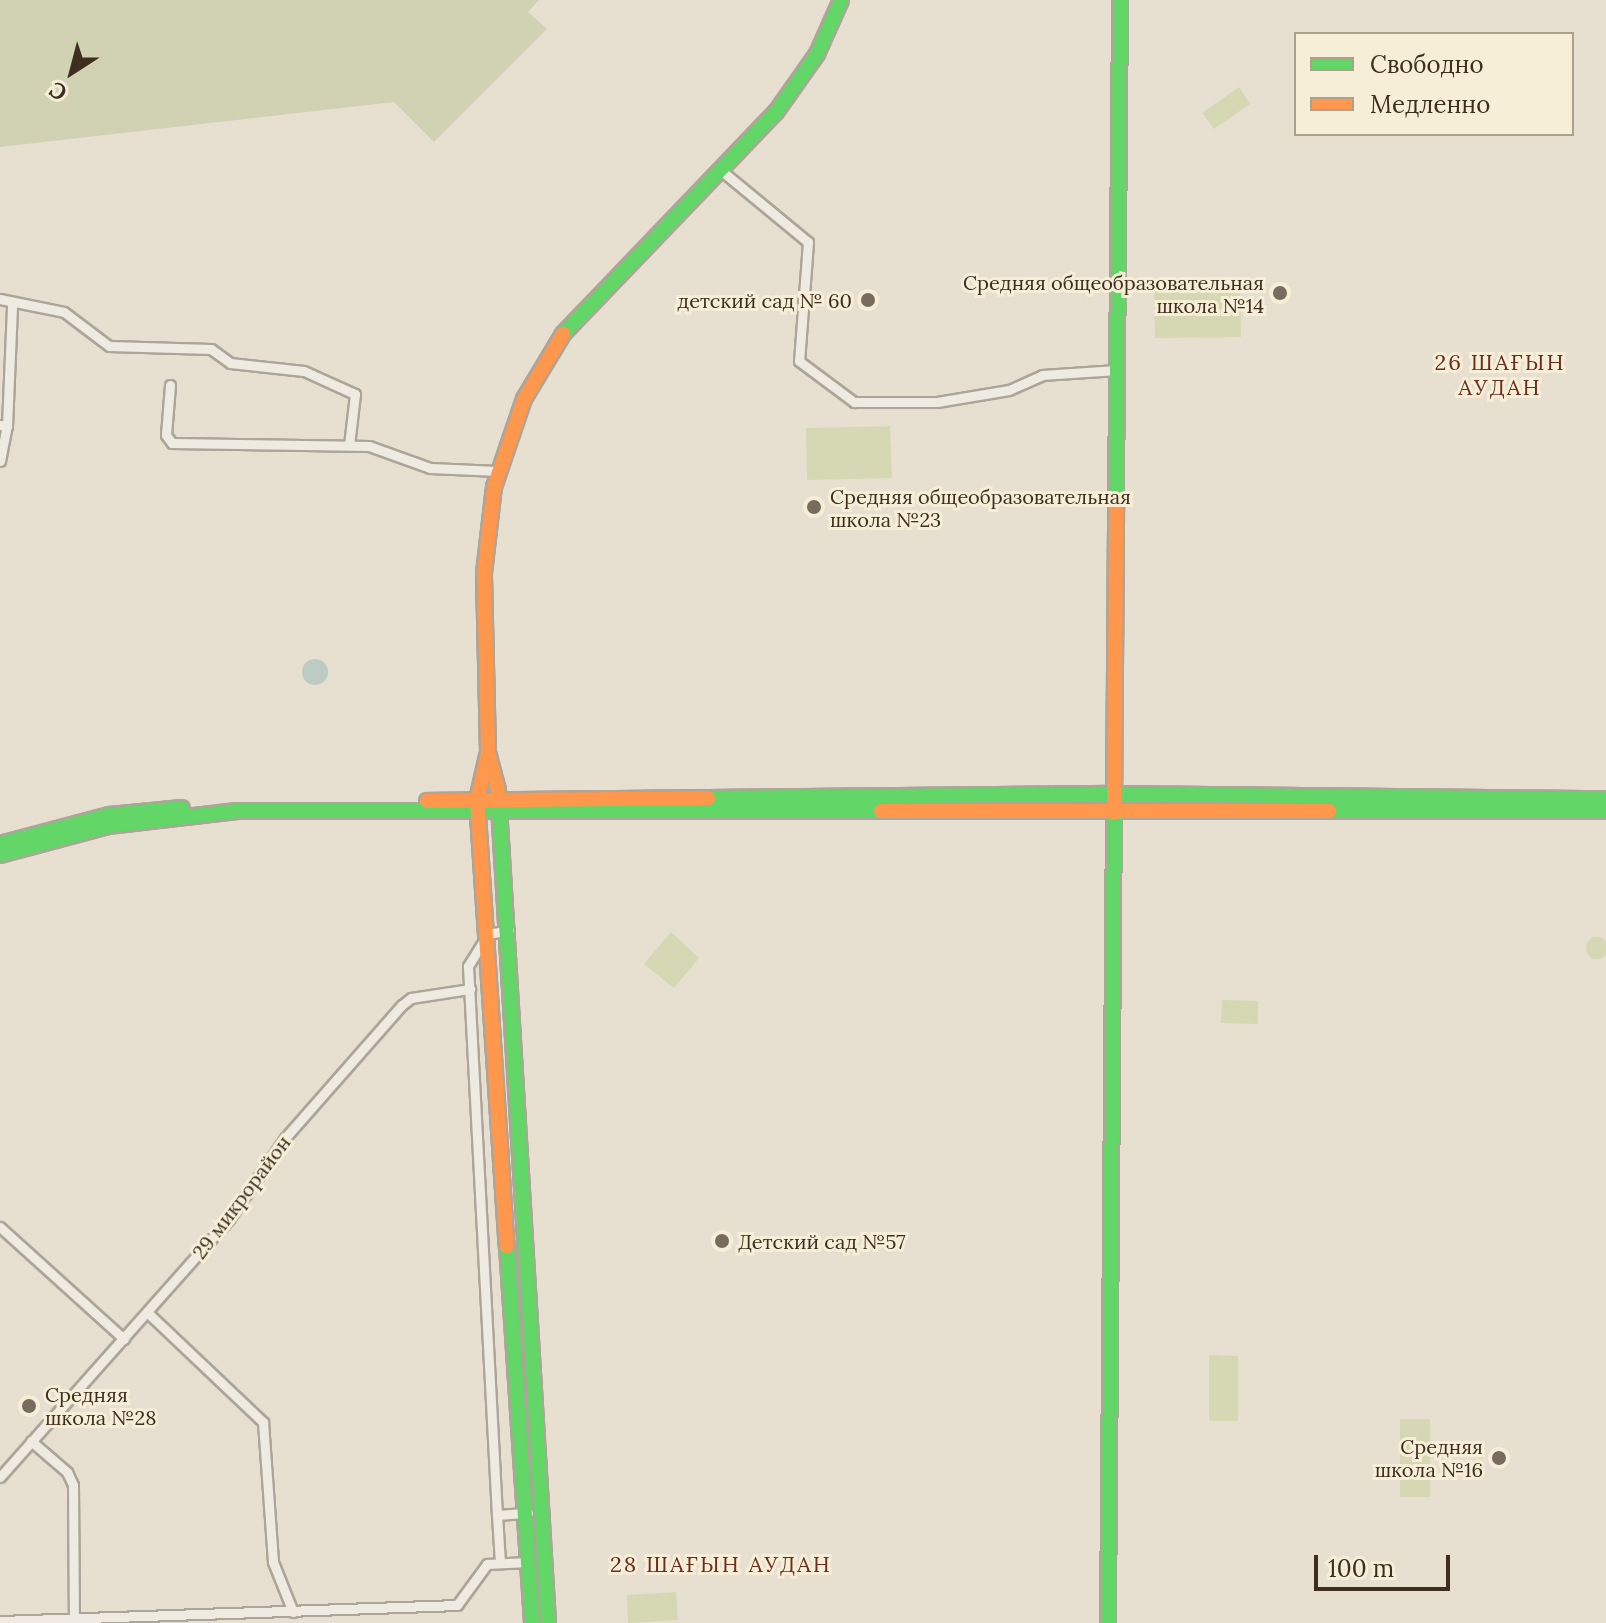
<!DOCTYPE html>
<html>
<head>
<meta charset="utf-8">
<style>
  body { margin:0 }
  #map { position:relative; width:1606px; height:1623px; overflow:hidden; background:#e7e0d1; font-family:Lora,serif }
  div>[style] { position:absolute }
  [style*='--x'] { left:calc(var(--x)*1px); top:calc(var(--y)*1px); width:calc(var(--w)*1px); rotate:calc(var(--a)*1deg) }
  .green>* { inset:0; background:#d6d7b3 }
  .round { border-radius:50% }
  .cemetery>* { inset:0; background:#d1d1b3 }
  .water>* { inset:0; background:#bcccc2 }
  .roads { filter:drop-shadow(2px 0 #ada599) drop-shadow(-2px 0 #ada599) drop-shadow(0 2px #ada599) drop-shadow(0 -2px #ada599) }
  .street>* { height:9px; margin:-4.5px; padding:0 4.5px; transform-origin:4.5px; border-radius:4.5px; background:#efebe3 }
  .fast>* { height:14px; margin:-7px; padding:0 7px; transform-origin:7px; border-radius:7px; background:#63d668 }
  .slow>* { height:14px; margin:-7px; padding:0 7px; transform-origin:7px; border-radius:7px; background:#ff974d }
  .dots>* { width:22px; height:22px; translate:-50% -50%; box-sizing:border-box; border:4px solid #f7eed8; border-radius:50% }
  span { translate:-50% -50%; white-space:nowrap; text-align:center; line-height:1.15; -webkit-text-stroke:6px #f7eed8; paint-order:stroke }
  .poi-label { font-size:20px; color:#3d2e20 }
  .right { translate:-100% -50%; text-align:right }
  .left { translate:0 -50%; text-align:left }
  .street-label { font-size:20px; color:#3d2e20 }
  .neighbourhood-label { font-size:22px; color:#6b2e1e; letter-spacing:2px }
  .legend { position:absolute; left:1294px; top:32px; width:280px; height:104px; box-sizing:border-box; background:#f7eed8; border:2px solid #ada18e; margin:0; padding:10px 14px; list-style:none; font-size:24px; color:#3d2e20 }
  .legend li { display:flex; align-items:center; gap:16px; height:40px }
  .legend b { width:40px; border:2px solid #ada18e }
  .north { position:absolute; left:32px; top:32px; width:80px; height:80px; -webkit-text-stroke:6px #f7eed8; paint-order:stroke; rotate:216deg; font-size:22px; font-weight:700; line-height:32px; text-align:center; color:#3d2e20 }
  .north::after { content:''; display:block; margin:auto; width:28px; height:36px; background:#3d2e20; clip-path:polygon(50% 0,100% 100%,50% 72%,0 100%) }
  .scale { position:absolute; left:1314px; top:1555px; width:136px; height:36px; box-sizing:border-box; border:4px solid #3d2e20; border-top:0; padding-left:10px; font-size:24px; line-height:28px; white-space:nowrap; color:#3d2e20; -webkit-text-stroke:6px #f7eed8; paint-order:stroke }
</style>
</head>
<body>
<div id="map">
  <div class="green">
    <i style="clip-path:polygon(1239px 87px,1250px 104px,1214px 129px,1202px 113px)"></i>
    <i style="clip-path:polygon(1240px 280px,1241px 337px,1155px 338px,1154px 281px)"></i>
    <i style="clip-path:polygon(890px 426px,892px 478px,807px 480px,806px 428px)"></i>
    <i style="clip-path:polygon(671px 932px,699px 958px,674px 988px,644px 964px)"></i>
    <i class="round" style="left:1586px;top:937px;width:22px;height:22px"></i>
    <i style="clip-path:polygon(1222px 1000px,1258px 1001px,1258px 1024px,1221px 1023px)"></i>
    <i style="clip-path:polygon(1209px 1355px,1238px 1356px,1238px 1421px,1209px 1421px)"></i>
    <i style="clip-path:polygon(1400px 1419px,1430px 1419px,1430px 1497px,1400px 1497px)"></i>
    <i style="clip-path:polygon(676px 1592px,678px 1620px,628px 1623px,627px 1595px)"></i>
  </div>
  <div class="cemetery">
    <i style="clip-path:polygon(0 0,539px 0,528px 12px,547px 29px,434px 142px,394px 102px,0 147px)"></i>
  </div>
  <div class="water">
    <i class="round" style="left:302px;top:659px;width:26px;height:26px"></i>
  </div>
  <div class="roads">
    <div class="street">
      <i style="--x:723;--y:172;--w:110;--a:39.5"></i>
      <i style="--x:808;--y:242;--w:119;--a:94.3"></i>
      <i style="--x:799;--y:361;--w:69;--a:36.7"></i>
      <i style="--x:854;--y:402;--w:83;--a:0"></i>
      <i style="--x:937;--y:402;--w:73;--a:-9.5"></i>
      <i style="--x:1009;--y:390;--w:36;--a:-24"></i>
      <i style="--x:1042;--y:375;--w:75;--a:-3.8"></i>
      <i style="--x:0;--y:299;--w:65;--a:11.5"></i>
      <i style="--x:64;--y:312;--w:56;--a:37.1"></i>
      <i style="--x:109;--y:346;--w:102;--a:1.7"></i>
      <i style="--x:211;--y:349;--w:24;--a:36"></i>
      <i style="--x:230;--y:363;--w:74;--a:6.2"></i>
      <i style="--x:304;--y:371;--w:56;--a:24.3"></i>
      <i style="--x:355;--y:394;--w:51;--a:96.7"></i>
      <i style="--x:170;--y:385;--w:50;--a:94.6"></i>
      <i style="--x:166;--y:435;--w:10;--a:53"></i>
      <i style="--x:172;--y:443;--w:197;--a:0.9"></i>
      <i style="--x:369;--y:446;--w:65;--a:19.8"></i>
      <i style="--x:430;--y:468;--w:68;--a:2.5"></i>
      <i style="--x:0;--y:425;--w:7;--a:8"></i>
      <i style="--x:7;--y:426;--w:121;--a:-87.6"></i>
      <i style="--x:0;--y:461;--w:36;--a:-79"></i>
      <i style="--x:509;--y:930;--w:21;--a:169"></i>
      <i style="--x:488;--y:934;--w:38;--a:122"></i>
      <i style="--x:468;--y:966;--w:550;--a:86.98"></i>
      <i style="--x:497;--y:1515;--w:31;--a:-4"></i>
      <i style="--x:0;--y:1227;--w:167;--a:42.1"></i>
      <i style="--x:147;--y:1312;--w:160;--a:43.5"></i>
      <i style="--x:263;--y:1422;--w:140;--a:85.9"></i>
      <i style="--x:273;--y:1562;--w:54;--a:68.2"></i>
      <i style="--x:31;--y:1441;--w:48;--a:40.7"></i>
      <i style="--x:67;--y:1472;--w:14;--a:65"></i>
      <i style="--x:73;--y:1485;--w:134;--a:89.6"></i>
      <i style="--x:0;--y:1477;--w:345;--a:-48.4"></i>
      <i style="--x:229;--y:1219;--w:98;--a:-55.3"></i>
      <i style="--x:285;--y:1138;--w:177;--a:-48.7"></i>
      <i style="--x:402;--y:1005;--w:11;--a:-38"></i>
      <i style="--x:411;--y:998;--w:60;--a:-8.7"></i>
      <i style="--x:497;--y:1515;--w:48;--a:86.4"></i>
      <i style="--x:0;--y:1621;--w:457;--a:-2"></i>
      <i style="--x:457;--y:1605;--w:51;--a:-53.8"></i>
      <i style="--x:487;--y:1564;--w:42;--a:-2.7"></i>
    </div>
    <div class="fast">
      <i style="--x:563;--y:334;--w:308;--a:-46.2"></i>
      <i style="--x:776;--y:112;--w:71;--a:-54.7"></i>
      <i style="--x:817;--y:54;--w:59;--a:-66"></i>
      <i style="--x:1116;--y:503;--w:503;--a:-89.54"></i>
      <i style="--x:498;--y:790;--w:834;--a:86.56"></i>
      <i style="--x:708;--y:798;--w:407;--a:-0.6"></i>
      <i style="--x:1115;--y:794;--w:491;--a:0.6"></i>
      <i style="--x:1329;--y:811;--w:277;--a:0"></i>
      <i style="--x:0;--y:844;--w:114;--a:-14.8"></i>
      <i style="--x:110;--y:815;--w:72;--a:-5.6"></i>
      <i style="--x:0;--y:855;--w:112;--a:-15"></i>
      <i style="--x:108;--y:826;--w:130;--a:-6.6"></i>
      <i style="--x:237;--y:811;--w:644;--a:0"></i>
      <i style="--x:507;--y:1246;--w:378;--a:86.2"></i>
      <i style="--x:1108;--y:1623;--w:810;--a:-89.58"></i>
    </div>
    <div class="slow">
      <i style="--x:487;--y:756;--w:45;--a:102.8"></i>
      <i style="--x:477;--y:800;--w:447;--a:86.2"></i>
      <i style="--x:498;--y:790;--w:39;--a:-105"></i>
      <i style="--x:488;--y:752;--w:179;--a:-91.3"></i>
      <i style="--x:484;--y:573;--w:87;--a:-83.4"></i>
      <i style="--x:494;--y:487;--w:93;--a:-71.2"></i>
      <i style="--x:524;--y:399;--w:76;--a:-59"></i>
      <i style="--x:427;--y:801;--w:281;--a:-0.6"></i>
      <i style="--x:881;--y:811;--w:448;--a:0"></i>
      <i style="--x:1114;--y:813;--w:310;--a:-89.6"></i>
    </div>
  </div>
  <div class="dots">
    <i style="left:1280px;top:293px;background:#786c5e"></i>
    <i style="left:868px;top:300px;background:#786c5e"></i>
    <i style="left:814px;top:507px;background:#786c5e"></i>
    <i style="left:722px;top:1241px;background:#786c5e"></i>
    <i style="left:29px;top:1406px;background:#786c5e"></i>
    <i style="left:1499px;top:1458px;background:#786c5e"></i>
  </div>
  <div class="poi-label">
    <span class="right" style="left:1264px;top:294px">Cредняя общеобразовательная<br>школа №14</span>
    <span class="right" style="left:852px;top:300px">детский сад № 60</span>
    <span class="left" style="left:830px;top:508px">Средняя общеобразовательная<br>школа №23</span>
    <span class="left" style="left:738px;top:1241px">Детский сад №57</span>
    <span class="left" style="left:45px;top:1406px">Средняя<br>школа №28</span>
    <span class="right" style="left:1483px;top:1458px">Средняя<br>школа №16</span>
  </div>
  <div class="street-label">
    <span style="left:241px;top:1197px;rotate:-53deg">29 микрорайон</span>
  </div>
  <div class="neighbourhood-label">
    <span style="left:1500px;top:375px">26 ШАҒЫН<br>АУДАН</span>
    <span style="left:721px;top:1565px">28 ШАҒЫН АУДАН</span>
  </div>
  <ul class="legend">
  <li><b style="height:10px;background:#63d668"></b>Свободно</li>
  <li><b style="height:10px;background:#ff974d"></b>Медленно</li>
  </ul>
  <div class="north">С</div>
  <div class="scale">100 m</div>
</div>
</body>
</html>
